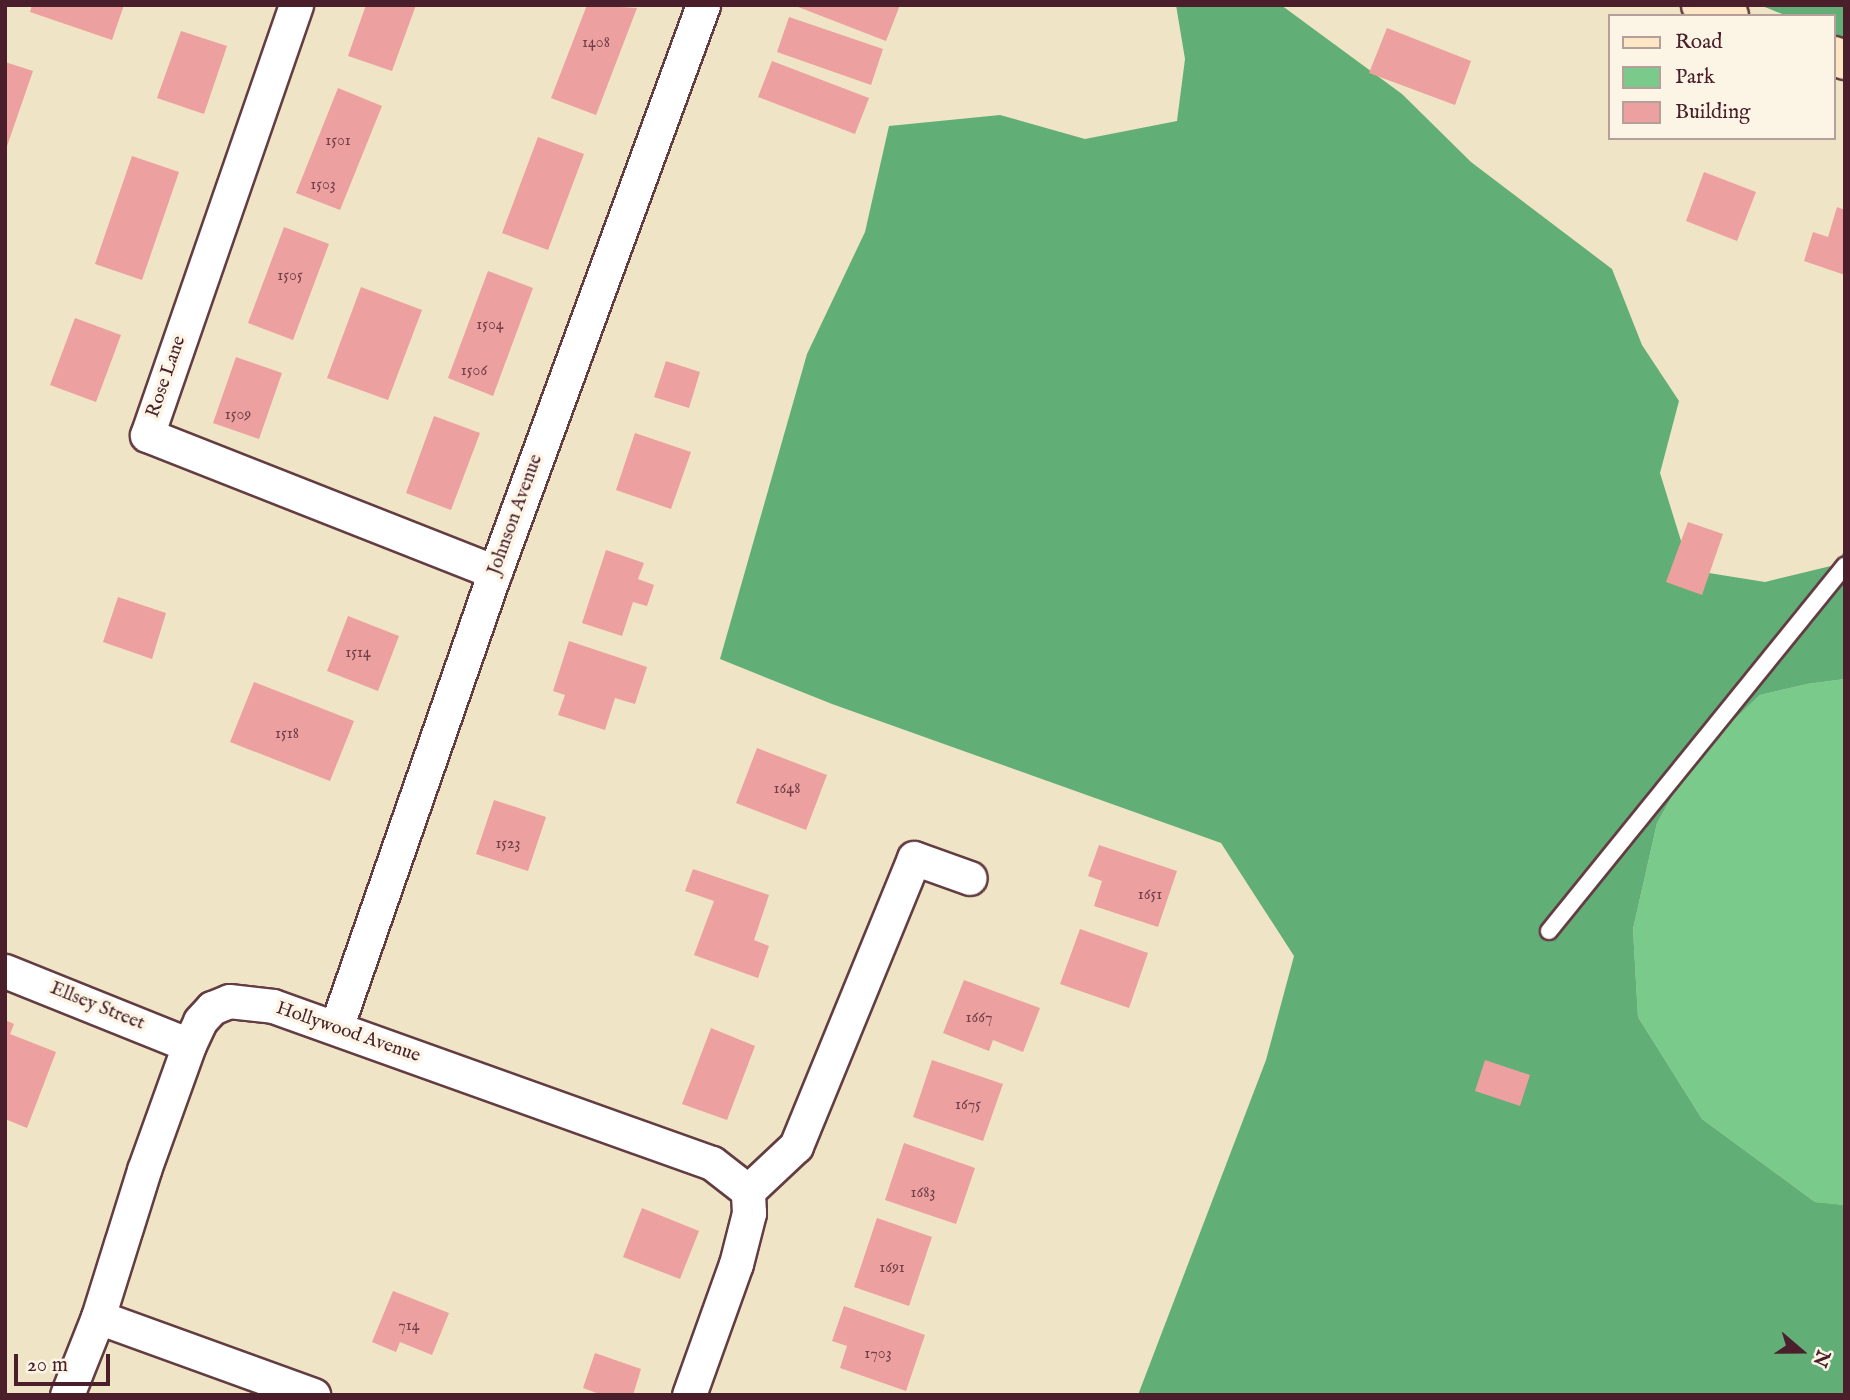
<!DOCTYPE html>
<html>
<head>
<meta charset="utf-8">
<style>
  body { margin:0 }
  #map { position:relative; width:1850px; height:1400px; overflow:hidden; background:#f0e4c6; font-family:"IM FELL English",serif }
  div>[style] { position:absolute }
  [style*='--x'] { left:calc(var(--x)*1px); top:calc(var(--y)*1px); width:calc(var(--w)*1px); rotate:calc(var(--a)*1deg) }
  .green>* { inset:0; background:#79ca8b }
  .forest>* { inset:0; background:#62ae77 }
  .building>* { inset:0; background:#eca09f }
  .roads { filter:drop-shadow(2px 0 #633d42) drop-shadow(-2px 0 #633d42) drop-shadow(0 2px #633d42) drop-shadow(0 -2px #633d42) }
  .lane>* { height:16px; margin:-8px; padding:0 8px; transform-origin:8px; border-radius:8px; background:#fff }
  .street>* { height:33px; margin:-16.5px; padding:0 16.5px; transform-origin:16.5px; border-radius:16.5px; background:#fff }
  .secondary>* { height:38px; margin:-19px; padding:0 19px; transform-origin:19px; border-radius:19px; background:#fce6c4 }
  span { translate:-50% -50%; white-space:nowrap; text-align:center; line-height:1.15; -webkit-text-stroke:7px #fcf5e5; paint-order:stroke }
  .number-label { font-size:16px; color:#723f48 }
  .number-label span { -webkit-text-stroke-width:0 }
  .street-label { font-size:19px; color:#4a1f2b }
  .frame { position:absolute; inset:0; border:7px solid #4a1f2b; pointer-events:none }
  .legend { position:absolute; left:1608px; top:14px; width:228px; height:126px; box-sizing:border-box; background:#fcf5e5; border:2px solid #b59f9b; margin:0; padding:9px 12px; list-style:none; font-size:21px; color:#4a1f2b }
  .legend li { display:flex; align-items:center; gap:14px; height:35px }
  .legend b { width:35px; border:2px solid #b59f9b }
  .north { position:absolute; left:1766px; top:1316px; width:70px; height:70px; -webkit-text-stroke:5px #fcf5e5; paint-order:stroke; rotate:110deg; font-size:19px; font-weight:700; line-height:28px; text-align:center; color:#4a1f2b }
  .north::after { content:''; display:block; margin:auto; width:24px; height:32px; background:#4a1f2b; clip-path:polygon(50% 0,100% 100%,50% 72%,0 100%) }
  .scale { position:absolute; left:14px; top:1354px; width:96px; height:32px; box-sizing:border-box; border:4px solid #4a1f2b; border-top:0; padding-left:9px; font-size:21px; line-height:24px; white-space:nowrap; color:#4a1f2b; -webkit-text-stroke:5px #fcf5e5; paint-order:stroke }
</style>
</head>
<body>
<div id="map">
  <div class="green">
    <i style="clip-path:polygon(1845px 679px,1845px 1205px,1815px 1202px,1702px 1119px,1638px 1017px,1633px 929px,1657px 823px,1694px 758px,1760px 695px,1807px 684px)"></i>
  </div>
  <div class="forest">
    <i style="clip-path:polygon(1176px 5px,1281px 5px,1402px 94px,1471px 162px,1612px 269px,1642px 345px,1679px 401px,1660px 473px,1690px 570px,1765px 582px,1835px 565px,1845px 550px,1845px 679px,1807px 684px,1760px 695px,1694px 758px,1657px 823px,1633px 929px,1638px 1017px,1702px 1119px,1815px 1202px,1845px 1205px,1845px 1395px,1138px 1395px,1266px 1060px,1294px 956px,1221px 843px,832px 704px,720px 659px,807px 354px,865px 232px,889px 126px,1000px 115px,1085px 139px,1177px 121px,1185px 59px)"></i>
    <i style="clip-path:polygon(1760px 5px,1845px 5px,1845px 38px,1834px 34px,1834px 16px,1787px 16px)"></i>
  </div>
  <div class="building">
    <i style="clip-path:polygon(32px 5px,124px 5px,112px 40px,30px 12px)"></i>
    <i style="clip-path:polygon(366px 5px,416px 5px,392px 71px,348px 56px)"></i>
    <i style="clip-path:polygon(587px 5px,637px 8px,596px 115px,551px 98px)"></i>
    <i style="clip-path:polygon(793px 5px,900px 5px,886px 41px)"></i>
    <i style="clip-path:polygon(789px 17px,883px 49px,871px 85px,777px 52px)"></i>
    <i style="clip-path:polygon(1387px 28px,1471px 61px,1455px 105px,1369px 73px)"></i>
    <i style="clip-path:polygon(181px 31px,227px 46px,204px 114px,157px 98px)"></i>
    <i style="clip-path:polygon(772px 61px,869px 98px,855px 134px,758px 97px)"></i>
    <i style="clip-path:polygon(5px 62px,33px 71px,6px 149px,5px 149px)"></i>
    <i style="clip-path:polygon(338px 88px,382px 106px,340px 210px,296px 193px)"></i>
    <i style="clip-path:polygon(538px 137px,584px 154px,548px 250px,502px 233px)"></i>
    <i style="clip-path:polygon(132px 156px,179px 172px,142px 280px,95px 264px)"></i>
    <i style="clip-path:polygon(1704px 172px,1756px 192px,1737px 241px,1686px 221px)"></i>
    <i style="clip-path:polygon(1837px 207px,1845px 210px,1845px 275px,1804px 261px,1813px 232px,1828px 237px)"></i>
    <i style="clip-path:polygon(284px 227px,329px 244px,293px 340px,248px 323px)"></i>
    <i style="clip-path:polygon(488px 271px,533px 288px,493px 396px,448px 378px)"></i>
    <i style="clip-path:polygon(361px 287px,422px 310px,388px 400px,327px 378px)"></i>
    <i style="clip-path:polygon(75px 318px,121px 335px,96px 402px,50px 385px)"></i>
    <i style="clip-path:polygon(236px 357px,282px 373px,259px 439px,213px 423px)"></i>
    <i style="clip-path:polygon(666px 361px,700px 372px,689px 408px,654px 397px)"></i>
    <i style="clip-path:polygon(434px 416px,480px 433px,451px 510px,406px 493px)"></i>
    <i style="clip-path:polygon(635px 433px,691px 452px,671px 509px,616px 490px)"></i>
    <i style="clip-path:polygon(1688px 522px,1723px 534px,1702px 595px,1666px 582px)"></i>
    <i style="clip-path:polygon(606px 550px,644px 563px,638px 579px,654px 585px,647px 606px,633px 602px,622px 636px,582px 623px)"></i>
    <i style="clip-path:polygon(118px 597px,166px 613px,152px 659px,103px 642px)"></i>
    <i style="clip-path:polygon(348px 616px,399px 636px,378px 691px,327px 671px)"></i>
    <i style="clip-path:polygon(569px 641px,647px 667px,635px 704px,615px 698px,605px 730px,558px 715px,565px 695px,553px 691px)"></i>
    <i style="clip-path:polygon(254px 682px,354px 721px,330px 781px,230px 742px)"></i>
    <i style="clip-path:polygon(757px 748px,827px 775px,806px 830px,736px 803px)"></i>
    <i style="clip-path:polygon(494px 800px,546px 817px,528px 871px,476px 854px)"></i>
    <i style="clip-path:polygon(1099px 845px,1177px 871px,1158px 927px,1094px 906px,1102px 881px,1088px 876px)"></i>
    <i style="clip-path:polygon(693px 869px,769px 895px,754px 940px,769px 946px,758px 978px,694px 955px,714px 901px,685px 891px)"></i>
    <i style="clip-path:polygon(1080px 929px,1148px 953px,1129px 1008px,1060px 984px)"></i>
    <i style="clip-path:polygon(964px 980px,1040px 1008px,1023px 1052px,993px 1040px,989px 1051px,943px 1033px)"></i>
    <i style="clip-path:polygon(5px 1020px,14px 1024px,10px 1034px,56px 1052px,27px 1128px,5px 1119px)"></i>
    <i style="clip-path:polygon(711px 1028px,755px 1046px,727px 1120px,682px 1104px)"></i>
    <i style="clip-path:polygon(932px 1060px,1003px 1084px,983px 1141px,913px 1117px)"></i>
    <i style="clip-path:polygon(1485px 1060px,1530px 1075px,1520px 1106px,1475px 1091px)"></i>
    <i style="clip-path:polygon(904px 1143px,975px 1168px,956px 1224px,885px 1200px)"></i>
    <i style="clip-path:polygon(642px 1208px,699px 1231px,680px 1279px,623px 1257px)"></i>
    <i style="clip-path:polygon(877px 1218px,932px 1237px,909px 1306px,854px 1287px)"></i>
    <i style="clip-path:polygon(393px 1291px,449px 1313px,432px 1355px,400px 1342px,396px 1352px,372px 1342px)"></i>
    <i style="clip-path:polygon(844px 1306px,925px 1335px,906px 1391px,840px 1368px,847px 1346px,832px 1341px)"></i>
    <i style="clip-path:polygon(595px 1353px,641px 1369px,633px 1395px,602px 1395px,583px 1388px)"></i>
  </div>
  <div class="roads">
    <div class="lane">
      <i style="--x:1549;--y:931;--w:470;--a:-51"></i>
    </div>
    <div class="street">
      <i style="--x:296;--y:5;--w:455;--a:109.1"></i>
      <i style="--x:147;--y:435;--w:374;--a:21.5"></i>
      <i style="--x:5;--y:971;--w:198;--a:21.9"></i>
      <i style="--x:336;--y:1028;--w:483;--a:-70.8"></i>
      <i style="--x:495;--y:572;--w:604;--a:-69.85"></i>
      <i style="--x:98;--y:1317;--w:229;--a:19.9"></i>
      <i style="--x:67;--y:1395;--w:84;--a:-68.3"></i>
      <i style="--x:98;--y:1317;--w:154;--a:-72.6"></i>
      <i style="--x:144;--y:1170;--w:133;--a:-70.2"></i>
      <i style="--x:189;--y:1045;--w:26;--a:-65"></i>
      <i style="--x:200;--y:1021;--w:18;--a:-47"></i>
      <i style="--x:212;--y:1008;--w:18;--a:-22"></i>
      <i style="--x:229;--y:1001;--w:44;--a:6.5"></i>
      <i style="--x:273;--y:1006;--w:466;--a:19.7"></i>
      <i style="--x:712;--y:1163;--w:46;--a:37.9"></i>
      <i style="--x:689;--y:1395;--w:139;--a:-70.3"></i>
      <i style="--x:736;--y:1264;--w:53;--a:-75.7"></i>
      <i style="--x:749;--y:1213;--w:22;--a:-93"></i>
      <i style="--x:748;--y:1191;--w:66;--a:-43.2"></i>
      <i style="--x:796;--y:1146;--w:311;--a:-67.7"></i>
      <i style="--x:914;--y:858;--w:59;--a:19.7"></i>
    </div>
    <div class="secondary">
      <i style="--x:1701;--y:5;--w:30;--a:21"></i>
      <i style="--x:1834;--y:56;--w:12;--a:20"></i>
    </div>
  </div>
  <div class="number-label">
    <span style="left:596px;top:43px">1408</span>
    <span style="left:338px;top:141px">1501</span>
    <span style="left:323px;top:185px">1503</span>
    <span style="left:290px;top:276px">1505</span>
    <span style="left:490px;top:325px">1504</span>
    <span style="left:474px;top:371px">1506</span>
    <span style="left:238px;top:415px">1509</span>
    <span style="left:358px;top:653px">1514</span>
    <span style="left:287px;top:734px">1518</span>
    <span style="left:787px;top:789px">1648</span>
    <span style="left:508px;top:844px">1523</span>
    <span style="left:1150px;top:895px">1651</span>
    <span style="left:979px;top:1018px">1667</span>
    <span style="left:968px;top:1105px">1675</span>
    <span style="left:923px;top:1193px">1683</span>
    <span style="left:892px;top:1268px">1691</span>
    <span style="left:409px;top:1326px">714</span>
    <span style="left:878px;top:1354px">1703</span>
  </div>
  <div class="street-label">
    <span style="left:167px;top:377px;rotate:-71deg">Rose Lane</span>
    <span style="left:516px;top:515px;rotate:-70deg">Johnson Avenue</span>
    <span style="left:97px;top:1007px;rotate:22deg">Ellsey Street</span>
    <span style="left:348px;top:1033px;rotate:19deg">Hollywood Avenue</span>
  </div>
  <div class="frame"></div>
  <ul class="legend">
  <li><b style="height:9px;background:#fce6c4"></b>Road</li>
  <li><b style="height:19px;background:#79ca8b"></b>Park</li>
  <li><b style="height:19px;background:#eca09f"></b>Building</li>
  </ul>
  <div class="north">N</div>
  <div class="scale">20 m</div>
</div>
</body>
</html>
